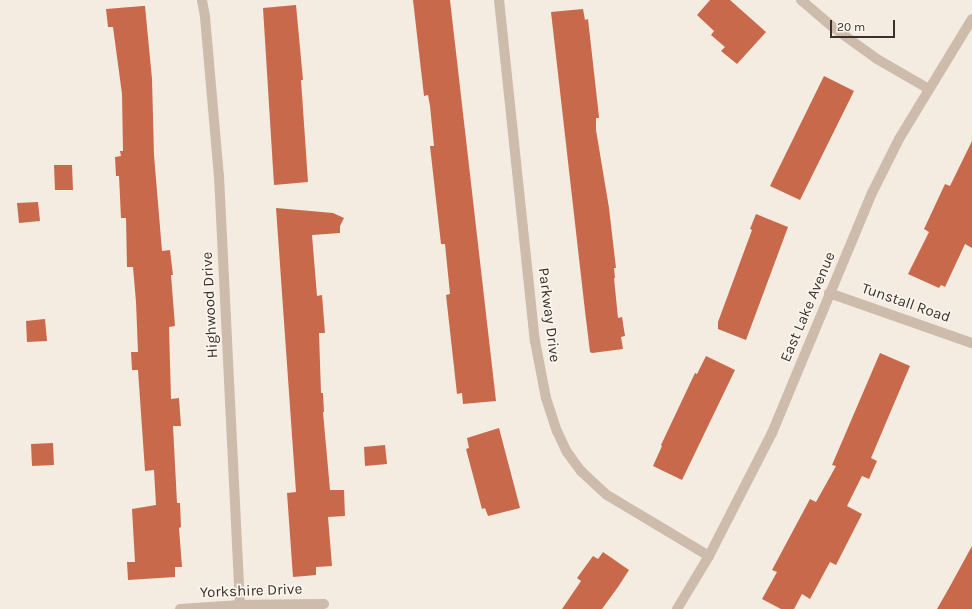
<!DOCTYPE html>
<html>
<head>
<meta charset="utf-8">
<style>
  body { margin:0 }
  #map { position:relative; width:972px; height:609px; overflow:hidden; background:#f4ebe1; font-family:Karla,sans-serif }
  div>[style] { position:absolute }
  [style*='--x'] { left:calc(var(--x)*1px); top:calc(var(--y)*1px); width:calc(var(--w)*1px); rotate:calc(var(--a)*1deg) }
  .building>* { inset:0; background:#c8694b }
  .minor>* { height:10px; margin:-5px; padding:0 5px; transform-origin:5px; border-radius:5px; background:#cdbbac }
  .tertiary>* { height:10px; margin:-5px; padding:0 5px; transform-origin:5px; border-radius:5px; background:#cdbbac }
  span { translate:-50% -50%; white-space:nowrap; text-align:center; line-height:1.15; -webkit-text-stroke:3.5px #fbf5ee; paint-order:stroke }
  .street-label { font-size:15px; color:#3b302b }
  .scale { position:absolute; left:830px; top:20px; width:65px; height:18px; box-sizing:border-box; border:2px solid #3b302b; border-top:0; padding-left:5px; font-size:12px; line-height:14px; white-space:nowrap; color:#3b302b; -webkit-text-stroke:3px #fbf5ee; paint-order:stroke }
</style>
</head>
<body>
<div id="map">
  <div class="building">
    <i style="clip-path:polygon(413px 0,450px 0,496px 401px,463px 404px,462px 393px,457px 394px,446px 295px,450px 294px,445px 244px,441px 244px,430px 146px,434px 146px,430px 106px,428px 95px,424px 96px)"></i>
    <i style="clip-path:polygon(710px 0,730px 0,766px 32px,737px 64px,721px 51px,725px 47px,711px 35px,714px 31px,697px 15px)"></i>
    <i style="clip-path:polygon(296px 5px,303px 80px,301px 80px,308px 182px,274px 185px,263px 8px)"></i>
    <i style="clip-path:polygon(143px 6px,145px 6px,152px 79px,154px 155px,162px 251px,170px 250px,173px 275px,171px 275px,175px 326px,169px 327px,171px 399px,179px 398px,181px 426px,173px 426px,177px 503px,180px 503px,181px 527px,179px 528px,182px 567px,175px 567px,175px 577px,128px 580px,127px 562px,135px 562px,132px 509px,156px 505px,154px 470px,145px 471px,138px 370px,132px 370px,131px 352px,138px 352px,136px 302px,133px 267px,127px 267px,126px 218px,121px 218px,119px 176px,116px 176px,115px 157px,121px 156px,120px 151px,123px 151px,122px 94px,113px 27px,108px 27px,106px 9px)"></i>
    <i style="clip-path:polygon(583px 9px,585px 20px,588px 19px,598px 108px,599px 118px,596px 118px,596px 130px,609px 208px,616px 268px,614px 268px,615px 278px,614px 278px,618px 318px,622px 317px,625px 336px,621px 337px,623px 349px,592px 353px,590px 352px,585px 311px,551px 12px)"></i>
    <i style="clip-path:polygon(824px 76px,854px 91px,800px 200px,770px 186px)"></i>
    <i style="clip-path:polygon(972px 141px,972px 248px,965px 244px,945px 287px,941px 285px,939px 288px,908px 274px,929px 232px,924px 229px,945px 184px,950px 186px)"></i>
    <i style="clip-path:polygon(54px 165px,72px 165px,73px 190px,55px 190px)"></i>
    <i style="clip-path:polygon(38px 202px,40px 221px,19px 223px,17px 203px)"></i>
    <i style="clip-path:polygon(276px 208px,333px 213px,344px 218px,340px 226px,340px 233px,312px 235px,317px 296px,322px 295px,325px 333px,319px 333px,321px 393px,323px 393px,324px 412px,323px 412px,330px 490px,344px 490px,345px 516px,328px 517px,332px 566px,316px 567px,316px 575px,293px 577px,287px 493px,296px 492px)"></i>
    <i style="clip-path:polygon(756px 214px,788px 227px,746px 340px,718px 329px,718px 322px,752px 230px,750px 229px)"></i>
    <i style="clip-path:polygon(45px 319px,47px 341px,27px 342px,26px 321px)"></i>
    <i style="clip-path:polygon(880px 353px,910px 366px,871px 458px,877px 461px,869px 479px,862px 476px,847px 506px,862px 514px,836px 565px,830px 562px,810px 599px,802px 594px,794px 609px,781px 609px,762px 599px,777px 572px,772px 570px,810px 499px,816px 502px,836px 466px,832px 465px)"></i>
    <i style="clip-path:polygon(706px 356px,735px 370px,682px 480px,653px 466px,662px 446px,661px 445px,695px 373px,697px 374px)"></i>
    <i style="clip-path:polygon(499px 428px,520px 508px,488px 516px,485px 508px,482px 509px,466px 449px,469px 448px,467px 438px)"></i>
    <i style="clip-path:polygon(53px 443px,54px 465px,32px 466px,31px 444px)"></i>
    <i style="clip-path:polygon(385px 445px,387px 464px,365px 466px,364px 447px)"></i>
    <i style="clip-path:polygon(972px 546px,972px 609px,937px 609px,949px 588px)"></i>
    <i style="clip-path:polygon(603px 552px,629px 570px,618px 587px,602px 609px,562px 609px,581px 581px,577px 578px,593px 556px,598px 559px)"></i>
  </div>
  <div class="minor">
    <i style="--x:202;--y:0;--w:17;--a:80"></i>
    <i style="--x:205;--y:17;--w:160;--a:85"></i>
    <i style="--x:219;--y:176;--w:434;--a:87.2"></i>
    <i style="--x:499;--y:0;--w:343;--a:84"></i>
    <i style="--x:535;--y:341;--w:58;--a:79.1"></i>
    <i style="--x:546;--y:398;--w:35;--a:72"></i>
    <i style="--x:557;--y:431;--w:23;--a:65"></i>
    <i style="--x:567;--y:452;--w:24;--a:54"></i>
    <i style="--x:581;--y:471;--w:35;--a:43"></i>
    <i style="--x:607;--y:495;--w:119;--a:30.9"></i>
    <i style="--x:801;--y:0;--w:43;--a:40.3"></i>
    <i style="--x:834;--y:28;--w:53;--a:35.8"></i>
    <i style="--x:877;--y:59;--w:60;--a:30"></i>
    <i style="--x:829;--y:293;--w:151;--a:19.3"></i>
    <i style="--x:180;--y:609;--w:60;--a:-3.8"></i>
    <i style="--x:240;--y:605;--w:84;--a:-0.7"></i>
  </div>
  <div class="tertiary">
    <i style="--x:677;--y:609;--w:62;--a:-58.9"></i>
    <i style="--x:709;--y:556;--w:138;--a:-62.9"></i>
    <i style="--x:772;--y:433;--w:260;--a:-67.4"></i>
    <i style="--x:872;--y:193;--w:60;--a:-63.4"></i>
    <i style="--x:899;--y:139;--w:140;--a:-58.7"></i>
  </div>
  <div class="street-label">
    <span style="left:906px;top:303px;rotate:19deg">Tunstall Road</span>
    <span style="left:210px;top:305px;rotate:-93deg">Highwood Drive</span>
    <span style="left:808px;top:307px;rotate:-67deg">East Lake Avenue</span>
    <span style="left:549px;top:315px;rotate:83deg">Parkway Drive</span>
    <span style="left:251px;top:591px;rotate:-2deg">Yorkshire Drive</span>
  </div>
  <div class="scale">20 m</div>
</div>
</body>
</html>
